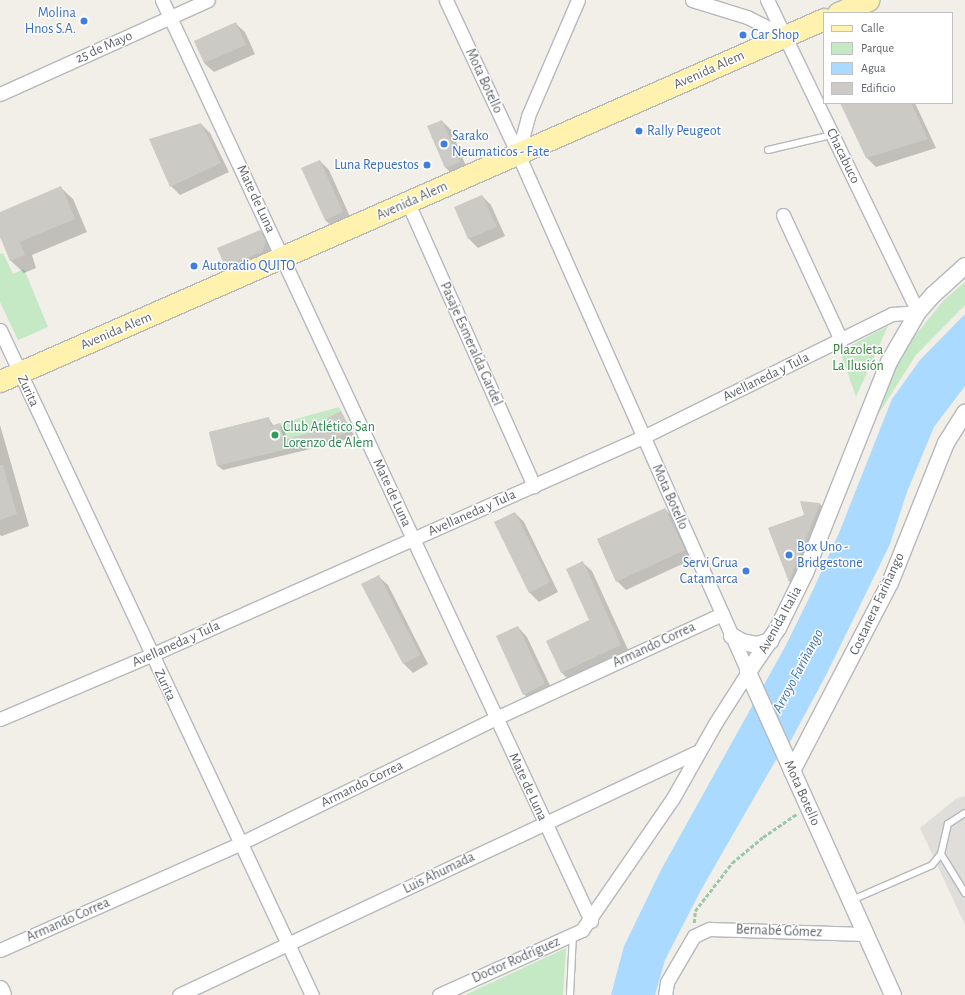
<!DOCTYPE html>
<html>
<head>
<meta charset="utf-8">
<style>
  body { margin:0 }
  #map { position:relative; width:965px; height:995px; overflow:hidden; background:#f1efe8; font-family:"Alegreya Sans",sans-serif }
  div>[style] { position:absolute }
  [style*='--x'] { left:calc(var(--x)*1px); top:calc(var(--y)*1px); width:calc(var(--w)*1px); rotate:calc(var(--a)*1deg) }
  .industrial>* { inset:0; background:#e0deda }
  .green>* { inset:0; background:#c5e8c5 }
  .water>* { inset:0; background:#aadaff }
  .shadow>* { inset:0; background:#0003 }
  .building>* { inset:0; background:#cccac5 }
  .path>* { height:2.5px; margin-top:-1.25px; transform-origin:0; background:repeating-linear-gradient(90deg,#9cc7a9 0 4px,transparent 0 6px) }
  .roads { filter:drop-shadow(1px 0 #b5b8bc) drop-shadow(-1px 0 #b5b8bc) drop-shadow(0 1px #b5b8bc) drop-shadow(0 -1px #b5b8bc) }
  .service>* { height:6px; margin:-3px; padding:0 3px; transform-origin:3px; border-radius:3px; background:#fff }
  .minor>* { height:13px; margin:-6.5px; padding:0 6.5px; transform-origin:6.5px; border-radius:6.5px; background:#fff }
  .tertiary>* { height:16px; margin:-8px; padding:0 8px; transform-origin:8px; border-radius:8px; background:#fff }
  .secondary>* { height:18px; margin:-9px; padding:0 9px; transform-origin:9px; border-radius:9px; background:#fff }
  .primary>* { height:21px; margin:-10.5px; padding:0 10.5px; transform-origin:10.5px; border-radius:10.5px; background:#fff2af }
  .dots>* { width:11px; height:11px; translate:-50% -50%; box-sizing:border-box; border:2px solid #fff; border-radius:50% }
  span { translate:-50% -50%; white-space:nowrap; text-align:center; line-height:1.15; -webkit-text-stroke:3px #fff; paint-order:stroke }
  .shop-label { font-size:14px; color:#366cbe }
  .right { translate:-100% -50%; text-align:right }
  .left { translate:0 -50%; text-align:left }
  .street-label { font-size:14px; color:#5f6368 }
  .park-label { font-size:14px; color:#348238 }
  .leisure-label { font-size:14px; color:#27864d }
  .water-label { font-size:15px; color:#4174aa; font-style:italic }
  .legend { position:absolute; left:823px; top:12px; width:130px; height:92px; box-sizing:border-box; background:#fff; border:1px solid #bfc1c3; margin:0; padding:5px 7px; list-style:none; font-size:12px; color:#5f6368 }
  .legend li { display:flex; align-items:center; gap:8px; height:20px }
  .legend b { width:20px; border:1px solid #bfc1c3 }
</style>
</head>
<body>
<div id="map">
  <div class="industrial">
    <i style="clip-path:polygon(965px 796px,965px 925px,920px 828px,957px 798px)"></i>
  </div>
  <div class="green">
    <i style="clip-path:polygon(3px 253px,13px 274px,24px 269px,48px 327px,18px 340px,0 302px,0 254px)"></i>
    <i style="clip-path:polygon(965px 282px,965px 305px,916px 355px,874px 421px,894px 368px,909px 343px,944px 300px)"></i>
    <i style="clip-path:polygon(888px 326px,856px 397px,840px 351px)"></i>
    <i style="clip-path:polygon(339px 407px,351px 431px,336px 438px,217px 466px,209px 432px,269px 417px,271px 426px)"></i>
    <i style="clip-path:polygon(566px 948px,563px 995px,465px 995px)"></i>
  </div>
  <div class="water">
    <i style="clip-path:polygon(965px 314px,965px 386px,934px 427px,907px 492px,890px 544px,826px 675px,790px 742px,777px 758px,701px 890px,665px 960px,655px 995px,611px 995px,624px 946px,661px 870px,785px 647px,813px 590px,839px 533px,892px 399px,920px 360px)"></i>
  </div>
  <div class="shadow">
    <i style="clip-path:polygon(235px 23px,245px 32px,255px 54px,214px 72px,204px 63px)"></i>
    <i style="clip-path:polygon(841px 103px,915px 103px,936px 148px,876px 167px,867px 158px)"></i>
    <i style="clip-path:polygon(442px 121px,451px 130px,468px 171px,455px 177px,446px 168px)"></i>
    <i style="clip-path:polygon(201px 124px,210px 133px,229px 172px,180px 195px,171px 186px)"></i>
    <i style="clip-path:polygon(320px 161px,329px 170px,352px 221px,335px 229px,325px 220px)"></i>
    <i style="clip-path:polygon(60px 187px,73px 199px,87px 232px,32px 255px,36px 268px,24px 273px,11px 261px,0 234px,0 214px)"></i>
    <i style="clip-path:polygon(482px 196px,491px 205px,505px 236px,478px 248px,469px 239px,456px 208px)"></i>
    <i style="clip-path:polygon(260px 231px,269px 240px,274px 251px,235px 275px,226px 266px,218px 249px)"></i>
    <i style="clip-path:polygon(341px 413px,354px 435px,340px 442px,223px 470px,218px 466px,268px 418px,274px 426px,280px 425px,284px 429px,287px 440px,332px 428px)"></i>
    <i style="clip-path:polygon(0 425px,29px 526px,2px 536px,0 535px)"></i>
    <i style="clip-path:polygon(802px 502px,820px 504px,829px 513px,798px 590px,789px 581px,770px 528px,805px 515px)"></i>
    <i style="clip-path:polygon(665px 509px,674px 518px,693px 559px,626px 590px,617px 581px)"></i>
    <i style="clip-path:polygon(515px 513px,524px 522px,558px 592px,539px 602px,529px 592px)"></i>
    <i style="clip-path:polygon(582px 562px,592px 571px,630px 654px,571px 682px,562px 673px,547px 641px,591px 621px)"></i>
    <i style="clip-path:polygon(378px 576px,388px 585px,428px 664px,413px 673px,403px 663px)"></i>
    <i style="clip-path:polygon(518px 627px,527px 637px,554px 694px,533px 703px,524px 694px)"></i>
  </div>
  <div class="building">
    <i style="clip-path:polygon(236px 22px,246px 45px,204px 63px,194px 41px)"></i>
    <i style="clip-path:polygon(840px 103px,911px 103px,928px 139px,866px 158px)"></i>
    <i style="clip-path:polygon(442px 120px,460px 162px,445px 168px,427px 126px)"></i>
    <i style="clip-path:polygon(201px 123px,221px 163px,170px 187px,149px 139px)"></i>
    <i style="clip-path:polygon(320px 160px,343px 212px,325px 220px,301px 168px)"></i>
    <i style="clip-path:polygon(61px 186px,75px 219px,20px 242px,25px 255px,10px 261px,0 237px,0 212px)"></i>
    <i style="clip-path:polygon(482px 195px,497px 227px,468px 239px,454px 207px)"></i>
    <i style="clip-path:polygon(260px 230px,266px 241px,262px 252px,225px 266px,217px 248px)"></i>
    <i style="clip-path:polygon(341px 411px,351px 431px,336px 438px,217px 466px,209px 432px,269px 417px,271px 426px,280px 423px,284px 440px,330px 427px,326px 419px)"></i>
    <i style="clip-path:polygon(0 465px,3px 465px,17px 514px,0 520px)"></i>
    <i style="clip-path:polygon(800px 501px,820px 503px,789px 582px,768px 528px,804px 515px)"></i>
    <i style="clip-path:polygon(665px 508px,685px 550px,616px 582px,597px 539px)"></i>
    <i style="clip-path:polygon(515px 512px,550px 582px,529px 593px,494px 522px)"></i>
    <i style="clip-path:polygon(583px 561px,621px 645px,561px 673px,546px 641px,589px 620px,566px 569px)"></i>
    <i style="clip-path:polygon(379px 575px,420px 655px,403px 664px,361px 584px)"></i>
    <i style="clip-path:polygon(518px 626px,545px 684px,523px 695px,496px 636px)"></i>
  </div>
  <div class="path">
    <i style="--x:694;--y:923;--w:12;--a:-85"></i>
    <i style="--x:695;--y:911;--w:61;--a:-52.4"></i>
    <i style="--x:732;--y:863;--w:40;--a:-40"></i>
    <i style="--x:763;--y:837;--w:42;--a:-34.4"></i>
  </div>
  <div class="roads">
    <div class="service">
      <i style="--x:768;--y:150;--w:66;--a:-13.2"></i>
      <i style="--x:941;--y:854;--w:46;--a:58.4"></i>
      <i style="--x:852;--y:900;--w:87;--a:-23.6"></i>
      <i style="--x:932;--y:865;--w:14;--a:-51"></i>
      <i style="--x:941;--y:854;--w:31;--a:-77"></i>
      <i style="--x:948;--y:824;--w:20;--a:-33"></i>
      <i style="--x:570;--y:995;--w:61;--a:-87.2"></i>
    </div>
    <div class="minor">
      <i style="--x:162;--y:0;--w:1016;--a:65.02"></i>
      <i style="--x:692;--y:0;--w:58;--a:17.2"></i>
      <i style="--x:747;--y:17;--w:42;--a:26.6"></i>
      <i style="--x:0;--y:94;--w:228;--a:-24.3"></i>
      <i style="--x:518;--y:154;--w:39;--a:-75"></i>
      <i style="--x:528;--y:116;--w:126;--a:-66.7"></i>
      <i style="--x:408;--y:203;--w:310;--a:66"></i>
      <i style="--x:783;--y:215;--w:138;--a:65.1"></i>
      <i style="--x:0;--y:330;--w:735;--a:64.87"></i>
      <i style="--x:0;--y:719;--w:164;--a:-23"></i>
      <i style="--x:151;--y:655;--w:538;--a:-23.9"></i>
      <i style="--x:643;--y:437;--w:278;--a:-26.3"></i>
      <i style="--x:892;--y:314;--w:26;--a:-4"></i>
      <i style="--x:918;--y:312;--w:347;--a:-115.8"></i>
      <i style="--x:0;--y:950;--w:261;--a:-23.9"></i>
      <i style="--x:239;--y:844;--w:286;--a:-26.1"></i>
      <i style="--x:496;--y:718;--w:249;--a:-24.7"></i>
      <i style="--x:179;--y:995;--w:574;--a:-25.14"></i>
      <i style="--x:439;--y:995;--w:157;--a:-24.4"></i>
      <i style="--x:582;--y:930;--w:160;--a:-55.4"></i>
      <i style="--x:673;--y:798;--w:87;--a:-60.5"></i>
      <i style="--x:716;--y:722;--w:59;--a:-57.4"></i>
      <i style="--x:748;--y:672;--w:567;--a:-113.94"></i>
      <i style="--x:518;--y:154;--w:170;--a:-115.1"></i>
      <i style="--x:665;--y:995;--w:13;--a:-81"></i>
      <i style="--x:667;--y:982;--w:53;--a:-59.6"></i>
      <i style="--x:694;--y:936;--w:17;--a:-25"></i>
      <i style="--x:709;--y:929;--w:156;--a:1.8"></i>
    </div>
    <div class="tertiary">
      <i style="--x:732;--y:636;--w:12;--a:31"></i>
      <i style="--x:742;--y:642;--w:15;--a:11"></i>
      <i style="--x:757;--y:645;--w:14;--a:-17"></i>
      <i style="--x:792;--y:771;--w:212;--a:-62.5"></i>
      <i style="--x:890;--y:583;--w:151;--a:-68.2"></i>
      <i style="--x:946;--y:443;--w:36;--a:-58"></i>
      <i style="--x:893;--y:995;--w:354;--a:-114.2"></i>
      <i style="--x:748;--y:672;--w:53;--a:-55.7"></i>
      <i style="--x:778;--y:628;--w:61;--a:-63.9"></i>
      <i style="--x:805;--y:573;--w:227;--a:-68.3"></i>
      <i style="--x:889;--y:362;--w:58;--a:-59.9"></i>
      <i style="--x:918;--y:312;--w:23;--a:-49"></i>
      <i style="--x:933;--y:295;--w:43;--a:-42.2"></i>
    </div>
    <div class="secondary">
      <i style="--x:0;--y:990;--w:5;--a:68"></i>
    </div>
    <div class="primary">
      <i style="--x:838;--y:13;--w:33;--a:-23"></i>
      <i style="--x:0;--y:381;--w:900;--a:-23.72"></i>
    </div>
  </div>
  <div class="dots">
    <i style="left:84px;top:21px;background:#3f7fe0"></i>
    <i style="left:743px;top:35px;background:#3f7fe0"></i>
    <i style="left:639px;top:131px;background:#3f7fe0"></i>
    <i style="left:444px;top:144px;background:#3f7fe0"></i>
    <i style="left:427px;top:165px;background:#3f7fe0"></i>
    <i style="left:194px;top:266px;background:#3f7fe0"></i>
    <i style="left:275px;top:435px;background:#2e9e5b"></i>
    <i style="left:789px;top:555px;background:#3f7fe0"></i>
    <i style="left:746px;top:571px;background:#3f7fe0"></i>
  </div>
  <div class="shop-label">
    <span class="right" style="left:76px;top:21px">Molina<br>Hnos S.A.</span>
    <span class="left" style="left:751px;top:35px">Car Shop</span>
    <span class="left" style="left:647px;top:131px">Rally Peugeot</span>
    <span class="left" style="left:452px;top:144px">Sarako<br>Neumaticos - Fate</span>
    <span class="right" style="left:419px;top:165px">Luna Repuestos</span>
    <span class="left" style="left:202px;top:266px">Autoradio QUITO</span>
    <span class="left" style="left:797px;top:555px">Box Uno -<br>Bridgestone</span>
    <span class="right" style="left:738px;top:571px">Servi Grua<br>Catamarca</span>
  </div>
  <div class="street-label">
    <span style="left:104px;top:47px;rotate:-24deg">25 de Mayo</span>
    <span style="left:709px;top:70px;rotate:-24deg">Avenida Alem</span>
    <span style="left:484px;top:81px;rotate:65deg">Mota Botello</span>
    <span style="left:843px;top:156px;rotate:64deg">Chacabuco</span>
    <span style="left:256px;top:199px;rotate:65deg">Mate de Luna</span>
    <span style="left:412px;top:201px;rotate:-24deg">Avenida Alem</span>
    <span style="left:116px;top:331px;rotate:-23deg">Avenida Alem</span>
    <span style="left:471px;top:344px;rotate:66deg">Pasaje Esmeralda Gardel</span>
    <span style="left:766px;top:377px;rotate:-26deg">Avellaneda y Tula</span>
    <span style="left:28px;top:391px;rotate:65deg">Zurita</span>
    <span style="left:392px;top:493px;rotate:65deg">Mate de Luna</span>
    <span style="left:670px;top:497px;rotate:66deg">Mota Botello</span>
    <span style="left:472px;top:513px;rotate:-24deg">Avellaneda y Tula</span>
    <span style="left:877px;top:604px;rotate:-65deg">Costanera Fariñango</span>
    <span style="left:780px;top:620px;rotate:-61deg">Avenida Italia</span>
    <span style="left:176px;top:644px;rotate:-24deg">Avellaneda y Tula</span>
    <span style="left:654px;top:645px;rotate:-25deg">Armando Correa</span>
    <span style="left:165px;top:685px;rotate:65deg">Zurita</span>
    <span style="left:362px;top:784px;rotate:-26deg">Armando Correa</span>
    <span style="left:528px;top:787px;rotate:65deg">Mate de Luna</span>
    <span style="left:802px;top:793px;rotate:66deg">Mota Botello</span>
    <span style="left:439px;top:873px;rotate:-26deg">Luis Ahumada</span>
    <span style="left:68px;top:920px;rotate:-24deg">Armando Correa</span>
    <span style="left:779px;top:931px;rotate:2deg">Bernabé Gómez</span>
    <span style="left:516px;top:960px;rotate:-24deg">Doctor Rodríguez</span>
  </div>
  <div class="park-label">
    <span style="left:858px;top:358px">Plazoleta<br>La Ilusión</span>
  </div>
  <div class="leisure-label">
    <span class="left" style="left:283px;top:435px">Club Atlético San<br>Lorenzo de Alem</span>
  </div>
  <div class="water-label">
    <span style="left:798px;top:671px;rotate:-62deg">Arroyo Fariñango</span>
  </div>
  <ul class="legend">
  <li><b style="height:5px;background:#fff2af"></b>Calle</li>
  <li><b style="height:11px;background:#c5e8c5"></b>Parque</li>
  <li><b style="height:11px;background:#aadaff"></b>Agua</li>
  <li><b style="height:11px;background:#cccac5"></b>Edificio</li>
  </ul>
</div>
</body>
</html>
